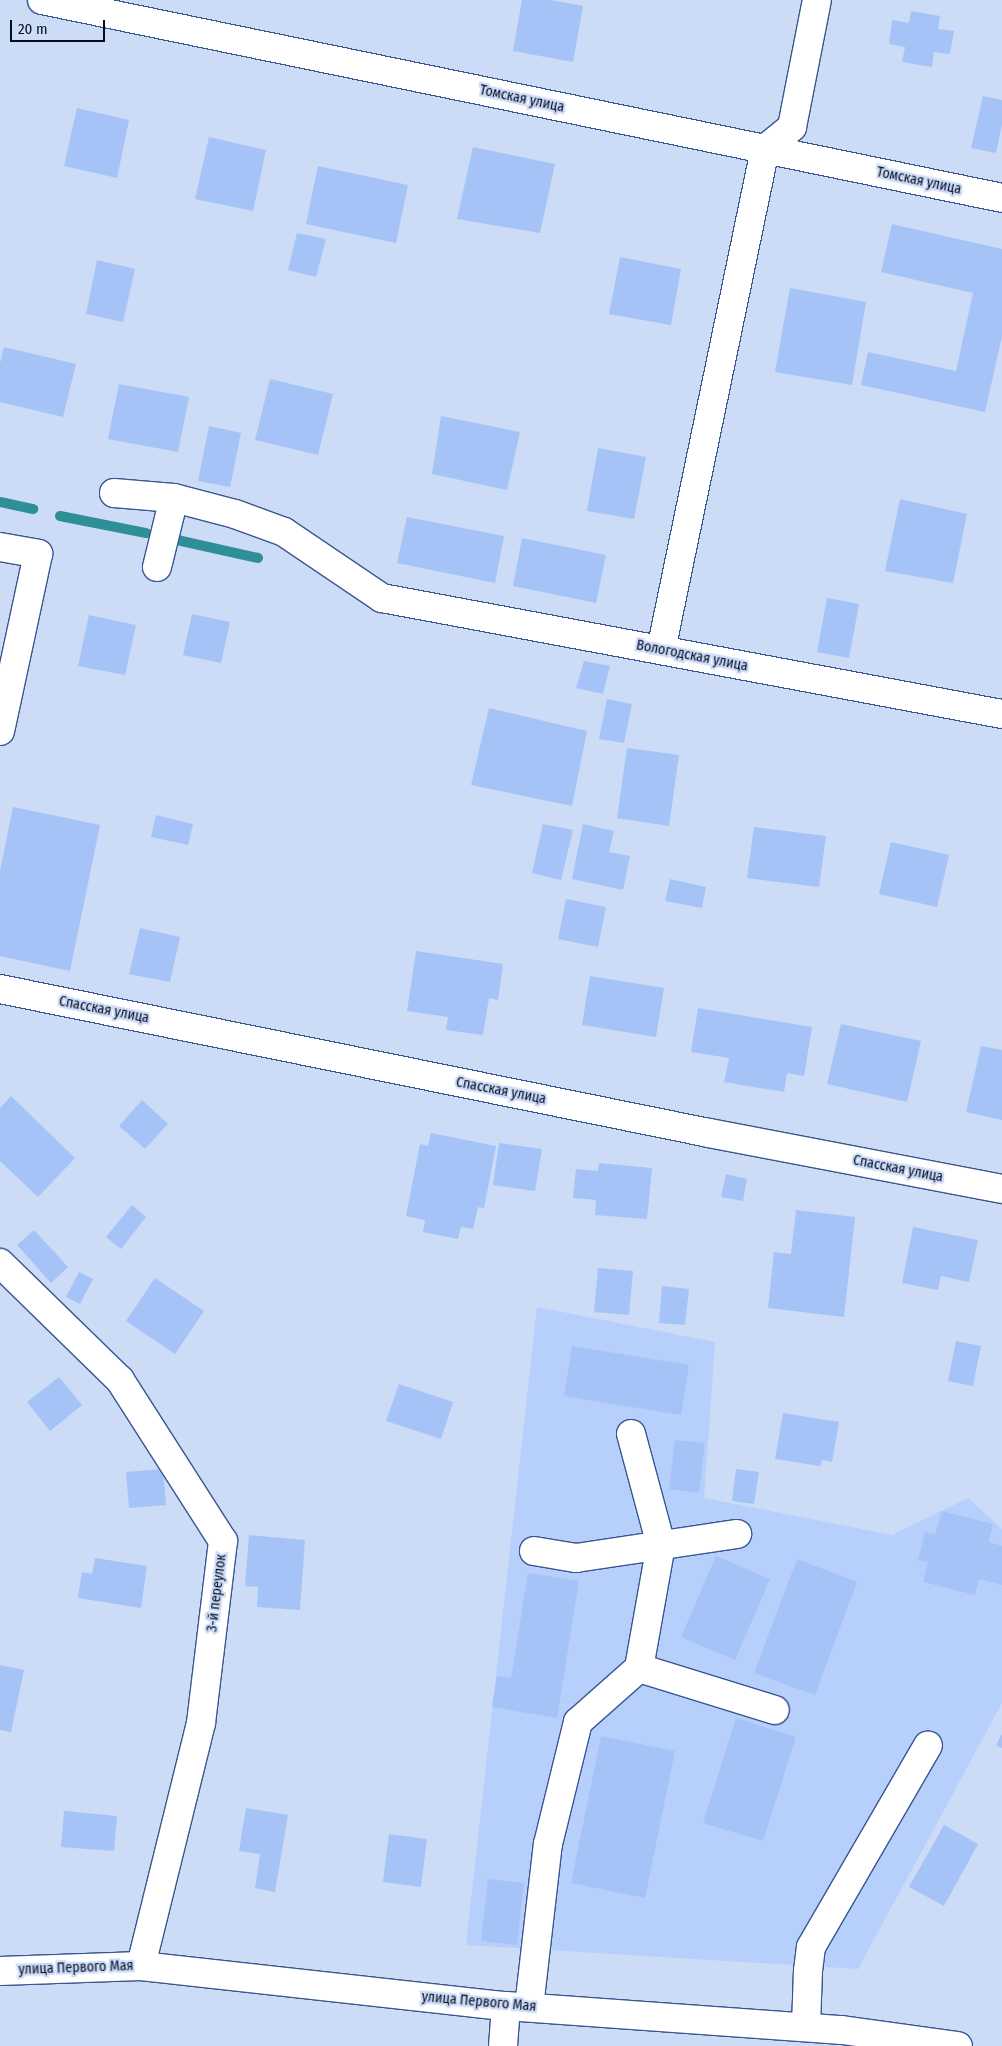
<!DOCTYPE html>
<html>
<head>
<meta charset="utf-8">
<style>
  body { margin:0 }
  #map { position:relative; width:1002px; height:2046px; overflow:hidden; background:#ccdbf6; font-family:"Fira Sans Condensed",sans-serif }
  div>[style] { position:absolute }
  [style*='--x'] { left:calc(var(--x)*1px); top:calc(var(--y)*1px); width:calc(var(--w)*1px); rotate:calc(var(--a)*1deg) }
  .built>* { inset:0; background:#b7cffb }
  .stream>* { height:10px; margin:-5px; padding:0 5px; transform-origin:5px; border-radius:5px; background:#2f8f96 }
  .building>* { inset:0; background:#a6c3f8 }
  .roads { filter:drop-shadow(1px 0 #385691) drop-shadow(-1px 0 #385691) drop-shadow(0 1px #385691) drop-shadow(0 -1px #385691) }
  .minor>* { height:28px; margin:-14px; padding:0 14px; transform-origin:14px; border-radius:14px; background:#fff }
  span { translate:-50% -50%; white-space:nowrap; text-align:center; line-height:1.15; -webkit-text-stroke:4.5px #ccdbf6; paint-order:stroke }
  .street-label { font-size:14px; color:#030c23 }
  .scale { position:absolute; left:10px; top:20px; width:95px; height:22px; box-sizing:border-box; border:2px solid #030c23; border-top:0; padding-left:6px; font-size:15px; line-height:18px; white-space:nowrap; color:#030c23; -webkit-text-stroke:4px #ccdbf6; paint-order:stroke }
</style>
</head>
<body>
<div id="map">
  <div class="built">
    <i style="clip-path:polygon(537px 1307px,715px 1342px,704px 1498px,892px 1535px,968px 1498px,1002px 1529px,1002px 1703px,858px 1969px,466px 1945px)"></i>
  </div>
  <div class="stream">
    <i style="--x:0;--y:502;--w:34;--a:12"></i>
    <i style="--x:60;--y:516;--w:88;--a:11.2"></i>
    <i style="--x:177;--y:540;--w:83;--a:12.5"></i>
  </div>
  <div class="building">
    <i style="clip-path:polygon(522px 0,551px 0,583px 6px,573px 62px,513px 51px)"></i>
    <i style="clip-path:polygon(911px 11px,940px 16px,938px 29px,954px 31px,950px 54px,934px 52px,932px 67px,902px 62px,905px 47px,889px 44px,892px 20px,909px 23px)"></i>
    <i style="clip-path:polygon(983px 96px,1002px 100px,1002px 124px,996px 153px,971px 148px)"></i>
    <i style="clip-path:polygon(77px 108px,129px 120px,117px 178px,64px 166px)"></i>
    <i style="clip-path:polygon(209px 137px,266px 150px,253px 211px,195px 199px)"></i>
    <i style="clip-path:polygon(473px 147px,555px 164px,540px 233px,457px 219px)"></i>
    <i style="clip-path:polygon(318px 166px,408px 185px,396px 243px,306px 224px)"></i>
    <i style="clip-path:polygon(892px 224px,1002px 249px,1002px 336px,985px 412px,861px 385px,868px 352px,956px 371px,973px 293px,881px 272px)"></i>
    <i style="clip-path:polygon(297px 233px,326px 239px,316px 277px,288px 270px)"></i>
    <i style="clip-path:polygon(620px 257px,681px 269px,671px 325px,609px 314px)"></i>
    <i style="clip-path:polygon(97px 260px,135px 269px,123px 322px,86px 314px)"></i>
    <i style="clip-path:polygon(790px 288px,866px 302px,852px 385px,775px 372px)"></i>
    <i style="clip-path:polygon(4px 347px,76px 364px,63px 417px,0 402px,0 363px)"></i>
    <i style="clip-path:polygon(270px 379px,333px 394px,318px 455px,255px 440px)"></i>
    <i style="clip-path:polygon(119px 384px,189px 397px,178px 452px,108px 439px)"></i>
    <i style="clip-path:polygon(441px 416px,520px 432px,507px 490px,432px 474px)"></i>
    <i style="clip-path:polygon(209px 426px,241px 433px,230px 487px,198px 481px)"></i>
    <i style="clip-path:polygon(598px 448px,646px 457px,634px 519px,587px 511px)"></i>
    <i style="clip-path:polygon(900px 499px,967px 514px,953px 583px,885px 571px)"></i>
    <i style="clip-path:polygon(407px 517px,504px 536px,495px 583px,397px 563px)"></i>
    <i style="clip-path:polygon(522px 538px,606px 555px,596px 603px,513px 586px)"></i>
    <i style="clip-path:polygon(827px 598px,859px 604px,849px 658px,817px 652px)"></i>
    <i style="clip-path:polygon(192px 614px,230px 622px,221px 663px,183px 655px)"></i>
    <i style="clip-path:polygon(89px 615px,136px 625px,125px 675px,78px 666px)"></i>
    <i style="clip-path:polygon(584px 661px,610px 666px,603px 694px,576px 688px)"></i>
    <i style="clip-path:polygon(607px 699px,632px 704px,624px 743px,599px 739px)"></i>
    <i style="clip-path:polygon(489px 708px,587px 731px,572px 806px,471px 785px)"></i>
    <i style="clip-path:polygon(627px 748px,679px 755px,669px 826px,617px 818px)"></i>
    <i style="clip-path:polygon(13px 807px,100px 825px,70px 971px,0 956px,0 871px)"></i>
    <i style="clip-path:polygon(156px 815px,193px 824px,188px 845px,151px 837px)"></i>
    <i style="clip-path:polygon(543px 824px,573px 830px,561px 880px,532px 873px)"></i>
    <i style="clip-path:polygon(583px 824px,614px 831px,609px 852px,630px 856px,623px 890px,572px 879px)"></i>
    <i style="clip-path:polygon(754px 827px,826px 836px,819px 887px,747px 878px)"></i>
    <i style="clip-path:polygon(891px 842px,949px 855px,937px 907px,879px 894px)"></i>
    <i style="clip-path:polygon(670px 879px,706px 887px,702px 908px,665px 901px)"></i>
    <i style="clip-path:polygon(566px 899px,606px 907px,598px 947px,558px 939px)"></i>
    <i style="clip-path:polygon(140px 928px,180px 937px,170px 982px,129px 974px)"></i>
    <i style="clip-path:polygon(416px 951px,503px 964px,498px 1000px,489px 998px,483px 1035px,446px 1030px,448px 1017px,407px 1011px)"></i>
    <i style="clip-path:polygon(590px 976px,664px 988px,656px 1037px,582px 1025px)"></i>
    <i style="clip-path:polygon(698px 1008px,812px 1027px,804px 1076px,787px 1073px,784px 1092px,724px 1082px,729px 1058px,691px 1052px)"></i>
    <i style="clip-path:polygon(841px 1024px,921px 1041px,907px 1102px,827px 1084px)"></i>
    <i style="clip-path:polygon(981px 1046px,1002px 1050px,1002px 1120px,966px 1112px)"></i>
    <i style="clip-path:polygon(11px 1096px,75px 1158px,38px 1197px,0 1161px,0 1108px)"></i>
    <i style="clip-path:polygon(142px 1100px,168px 1124px,145px 1149px,119px 1126px)"></i>
    <i style="clip-path:polygon(431px 1133px,496px 1146px,484px 1208px,478px 1207px,473px 1229px,461px 1227px,458px 1239px,423px 1232px,425px 1220px,406px 1216px,420px 1144px,428px 1146px)"></i>
    <i style="clip-path:polygon(499px 1143px,542px 1149px,535px 1191px,493px 1185px)"></i>
    <i style="clip-path:polygon(599px 1163px,652px 1168px,647px 1219px,595px 1215px,596px 1200px,573px 1198px,576px 1169px,598px 1171px)"></i>
    <i style="clip-path:polygon(726px 1174px,747px 1179px,743px 1201px,721px 1197px)"></i>
    <i style="clip-path:polygon(132px 1205px,146px 1217px,121px 1249px,106px 1237px)"></i>
    <i style="clip-path:polygon(796px 1210px,855px 1217px,844px 1317px,768px 1308px,774px 1252px,791px 1254px)"></i>
    <i style="clip-path:polygon(913px 1227px,978px 1240px,969px 1282px,941px 1276px,938px 1290px,902px 1283px)"></i>
    <i style="clip-path:polygon(34px 1230px,68px 1267px,51px 1283px,17px 1245px)"></i>
    <i style="clip-path:polygon(598px 1268px,633px 1271px,629px 1315px,594px 1312px)"></i>
    <i style="clip-path:polygon(79px 1272px,93px 1279px,80px 1304px,66px 1297px)"></i>
    <i style="clip-path:polygon(155px 1278px,204px 1311px,175px 1354px,126px 1321px)"></i>
    <i style="clip-path:polygon(662px 1286px,689px 1289px,685px 1325px,659px 1323px)"></i>
    <i style="clip-path:polygon(956px 1341px,981px 1346px,973px 1386px,948px 1381px)"></i>
    <i style="clip-path:polygon(572px 1346px,689px 1365px,681px 1415px,564px 1396px)"></i>
    <i style="clip-path:polygon(59px 1377px,82px 1405px,50px 1431px,27px 1402px)"></i>
    <i style="clip-path:polygon(399px 1384px,453px 1402px,441px 1439px,386px 1421px)"></i>
    <i style="clip-path:polygon(783px 1413px,839px 1422px,832px 1462px,822px 1460px,820px 1466px,775px 1459px)"></i>
    <i style="clip-path:polygon(675px 1440px,705px 1443px,699px 1493px,669px 1489px)"></i>
    <i style="clip-path:polygon(163px 1469px,166px 1505px,129px 1508px,126px 1472px)"></i>
    <i style="clip-path:polygon(736px 1469px,759px 1472px,754px 1504px,732px 1501px)"></i>
    <i style="clip-path:polygon(942px 1511px,993px 1524px,989px 1542px,1002px 1546px,1002px 1585px,979px 1579px,975px 1595px,923px 1582px,928px 1562px,918px 1560px,925px 1532px,935px 1535px)"></i>
    <i style="clip-path:polygon(249px 1535px,305px 1540px,300px 1610px,257px 1607px,258px 1587px,245px 1586px)"></i>
    <i style="clip-path:polygon(716px 1556px,770px 1579px,735px 1660px,681px 1637px)"></i>
    <i style="clip-path:polygon(95px 1558px,147px 1566px,141px 1608px,78px 1598px,82px 1572px,92px 1574px)"></i>
    <i style="clip-path:polygon(797px 1559px,857px 1582px,815px 1695px,754px 1673px)"></i>
    <i style="clip-path:polygon(528px 1573px,579px 1581px,557px 1718px,492px 1707px,497px 1676px,511px 1678px)"></i>
    <i style="clip-path:polygon(0 1665px,24px 1670px,11px 1732px,0 1730px)"></i>
    <i style="clip-path:polygon(736px 1718px,796px 1737px,763px 1841px,703px 1823px)"></i>
    <i style="clip-path:polygon(1002px 1734px,1002px 1748px,996px 1745px)"></i>
    <i style="clip-path:polygon(601px 1736px,675px 1751px,645px 1898px,571px 1883px)"></i>
    <i style="clip-path:polygon(246px 1808px,288px 1815px,275px 1892px,255px 1888px,260px 1854px,239px 1851px)"></i>
    <i style="clip-path:polygon(64px 1811px,117px 1816px,114px 1851px,61px 1847px)"></i>
    <i style="clip-path:polygon(944px 1825px,978px 1844px,944px 1906px,909px 1887px)"></i>
    <i style="clip-path:polygon(389px 1834px,427px 1839px,421px 1887px,383px 1882px)"></i>
    <i style="clip-path:polygon(488px 1879px,524px 1883px,517px 1945px,481px 1941px)"></i>
  </div>
  <div class="roads">
    <div class="minor">
      <i style="--x:42;--y:0;--w:980;--a:11.65"></i>
      <i style="--x:114;--y:493;--w:60;--a:4.8"></i>
      <i style="--x:174;--y:498;--w:63;--a:14.7"></i>
      <i style="--x:235;--y:514;--w:52;--a:20.2"></i>
      <i style="--x:284;--y:532;--w:118;--a:34"></i>
      <i style="--x:382;--y:598;--w:631;--a:10.6"></i>
      <i style="--x:0;--y:547;--w:39;--a:10"></i>
      <i style="--x:38;--y:554;--w:181;--a:102.1"></i>
      <i style="--x:157;--y:567;--w:71;--a:-76.2"></i>
      <i style="--x:661;--y:650;--w:512;--a:-78.27"></i>
      <i style="--x:765;--y:149;--w:35;--a:-39"></i>
      <i style="--x:792;--y:127;--w:129;--a:-78.9"></i>
      <i style="--x:0;--y:989;--w:723;--a:11.48"></i>
      <i style="--x:709;--y:1133;--w:298;--a:10.8"></i>
      <i style="--x:0;--y:1263;--w:168;--a:44.3"></i>
      <i style="--x:120;--y:1380;--w:191;--a:57.4"></i>
      <i style="--x:223;--y:1541;--w:183;--a:96.9"></i>
      <i style="--x:201;--y:1723;--w:250;--a:103.9"></i>
      <i style="--x:534;--y:1551;--w:43;--a:9.5"></i>
      <i style="--x:576;--y:1558;--w:163;--a:-8.5"></i>
      <i style="--x:639;--y:1668;--w:142;--a:17.2"></i>
      <i style="--x:0;--y:1971;--w:141;--a:-2"></i>
      <i style="--x:141;--y:1966;--w:367;--a:6.3"></i>
      <i style="--x:506;--y:2006;--w:337;--a:4.1"></i>
      <i style="--x:842;--y:2030;--w:117;--a:7.9"></i>
      <i style="--x:529;--y:2007;--w:164;--a:-83.4"></i>
      <i style="--x:548;--y:1844;--w:126;--a:-76.2"></i>
      <i style="--x:578;--y:1722;--w:81;--a:-41.5"></i>
      <i style="--x:639;--y:1668;--w:125;--a:-79.9"></i>
      <i style="--x:661;--y:1545;--w:115;--a:-105.1"></i>
      <i style="--x:806;--y:2027;--w:56;--a:-88"></i>
      <i style="--x:808;--y:1971;--w:24;--a:-83"></i>
      <i style="--x:811;--y:1947;--w:233;--a:-59.9"></i>
      <i style="--x:503;--y:2046;--w:40;--a:-85.7"></i>
    </div>
  </div>
  <div class="street-label">
    <span style="left:522px;top:99px;rotate:12deg">Томская улица</span>
    <span style="left:919px;top:181px;rotate:12deg">Томская улица</span>
    <span style="left:692px;top:656px;rotate:11deg">Вологодская улица</span>
    <span style="left:104px;top:1010px;rotate:11deg">Спасская улица</span>
    <span style="left:501px;top:1091px;rotate:11deg">Спасская улица</span>
    <span style="left:898px;top:1169px;rotate:11deg">Спасская улица</span>
    <span style="left:217px;top:1593px;rotate:-83deg">3-й переулок</span>
    <span style="left:76px;top:1968px;rotate:-2deg">улица Первого Мая</span>
    <span style="left:479px;top:2002px;rotate:5deg">улица Первого Мая</span>
  </div>
  <div class="scale">20 m</div>
</div>
</body>
</html>
